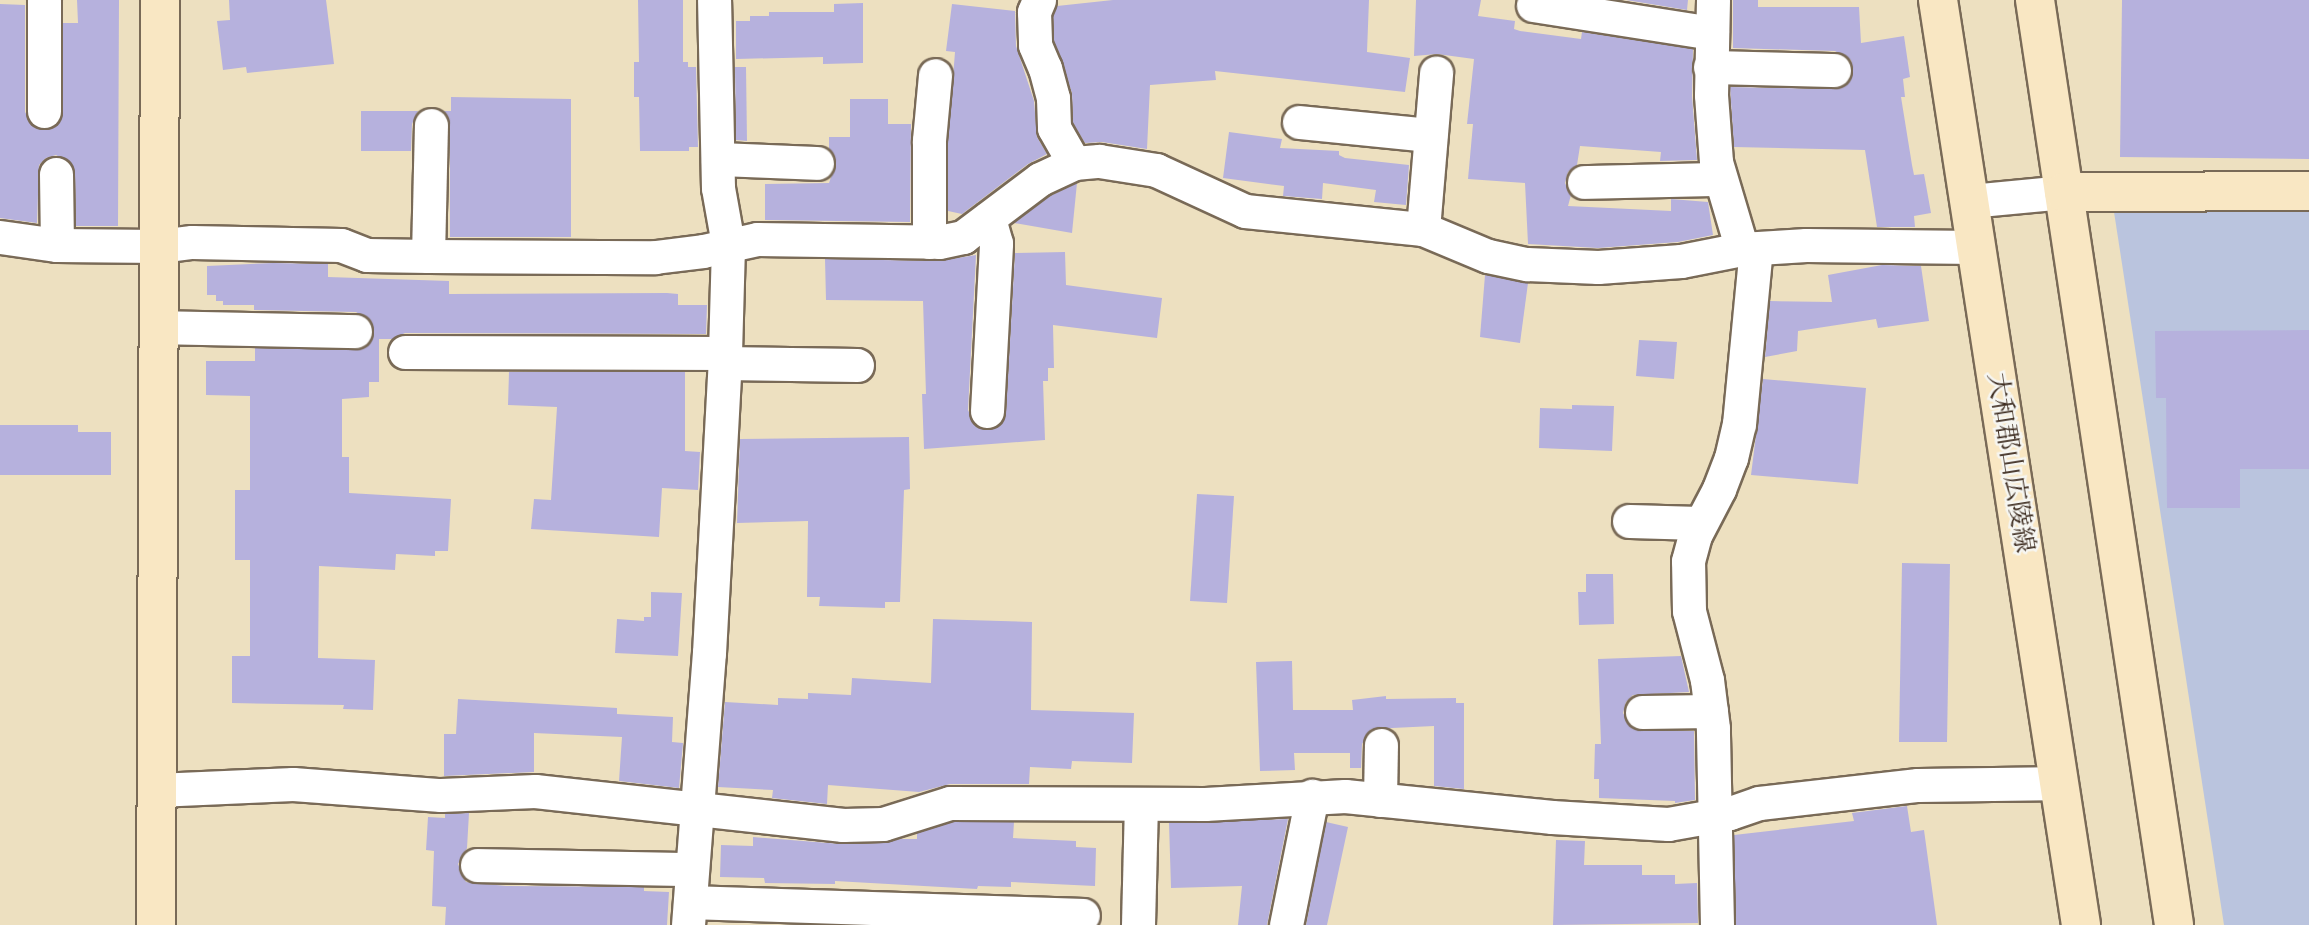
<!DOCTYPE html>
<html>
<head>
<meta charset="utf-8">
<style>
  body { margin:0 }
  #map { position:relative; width:2309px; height:925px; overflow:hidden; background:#ede0c0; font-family:"Sorts Mill Goudy","Noto Serif JP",serif }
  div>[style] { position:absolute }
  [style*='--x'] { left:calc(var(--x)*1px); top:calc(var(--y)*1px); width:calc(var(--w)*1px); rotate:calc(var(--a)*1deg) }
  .industrial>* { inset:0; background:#bac4de }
  .building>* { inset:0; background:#b6b1dd }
  .roads { filter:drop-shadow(2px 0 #796a57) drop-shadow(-2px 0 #796a57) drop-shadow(0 2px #796a57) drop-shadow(0 -2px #796a57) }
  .street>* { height:33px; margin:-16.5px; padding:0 16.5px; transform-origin:16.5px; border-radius:16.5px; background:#fff }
  .secondary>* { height:38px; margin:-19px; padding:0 19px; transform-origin:19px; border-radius:19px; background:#f9e7c3 }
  span { translate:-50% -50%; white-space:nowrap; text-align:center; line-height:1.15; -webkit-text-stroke:5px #f6f6f2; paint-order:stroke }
  .street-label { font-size:26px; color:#3b2a1e }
</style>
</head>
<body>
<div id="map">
  <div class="industrial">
    <i style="clip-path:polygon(2114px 212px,2309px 212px,2309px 925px,2224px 925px)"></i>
  </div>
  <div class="building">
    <i style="clip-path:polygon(77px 0,119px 0,118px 226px,76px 226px,75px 173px,72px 164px,56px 155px,46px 158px,39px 165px,37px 223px,0 218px,0 4px,25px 5px,25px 112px,34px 127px,45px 130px,54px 127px,63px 112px,63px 23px,78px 23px)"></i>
    <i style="clip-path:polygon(229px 0,326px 0,334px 64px,247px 73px,246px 67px,223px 70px,217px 21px,230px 20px)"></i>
    <i style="clip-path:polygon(638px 0,683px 0,683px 62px,688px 62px,688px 67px,696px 67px,698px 147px,689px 147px,689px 151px,640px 151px,639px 97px,634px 97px,634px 62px,639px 62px)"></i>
    <i style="clip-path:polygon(1113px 0,1369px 0,1367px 52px,1410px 58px,1405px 92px,1215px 71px,1216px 80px,1150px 85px,1147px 149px,1102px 142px,1085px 143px,1073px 123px,1072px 93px,1054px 41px,1053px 16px,1057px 6px)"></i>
    <i style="clip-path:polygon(1416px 0,1481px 0,1478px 16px,1515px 21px,1514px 29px,1520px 31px,1581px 39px,1582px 32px,1693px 49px,1692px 96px,1697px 160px,1660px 161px,1661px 152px,1580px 146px,1577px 165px,1568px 172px,1565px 183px,1571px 195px,1568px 206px,1671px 211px,1671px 199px,1708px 202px,1713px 235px,1678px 242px,1598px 248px,1528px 244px,1525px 183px,1468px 179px,1473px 124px,1467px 124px,1474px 59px,1437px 54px,1414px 56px)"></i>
    <i style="clip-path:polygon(1626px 0,1688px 0,1687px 10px)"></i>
    <i style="clip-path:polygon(1733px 0,1758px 0,1758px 7px,1859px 7px,1861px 43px,1904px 36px,1910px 77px,1903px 79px,1905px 97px,1901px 97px,1912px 165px,1914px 175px,1924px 174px,1931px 213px,1914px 216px,1915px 227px,1877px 227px,1865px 150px,1734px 147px,1730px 87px,1834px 89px,1850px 81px,1853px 70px,1851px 60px,1835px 51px,1733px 48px)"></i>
    <i style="clip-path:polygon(2122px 0,2309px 0,2309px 159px,2120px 157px)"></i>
    <i style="clip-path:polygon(863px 3px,863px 63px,823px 64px,823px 57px,736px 59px,736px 21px,750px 21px,750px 16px,769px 16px,769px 12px,834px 12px,834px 4px)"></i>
    <i style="clip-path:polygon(952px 4px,1015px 11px,1016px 46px,1034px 101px,1037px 137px,1047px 154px,1028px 164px,962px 214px,948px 211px,948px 141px,955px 52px,946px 51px)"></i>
    <i style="clip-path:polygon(735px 67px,746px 67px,747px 141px,736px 140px)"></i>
    <i style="clip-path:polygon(451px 97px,571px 99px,571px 237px,450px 237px,450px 125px,444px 111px,451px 111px)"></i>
    <i style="clip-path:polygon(850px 99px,888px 99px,888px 124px,911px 124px,910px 222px,765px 220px,765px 184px,829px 183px,836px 163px,829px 149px,829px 137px,850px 137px)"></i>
    <i style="clip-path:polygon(361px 111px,418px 111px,412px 124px,411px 151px,361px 151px)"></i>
    <i style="clip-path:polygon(1229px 132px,1282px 139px,1280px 148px,1339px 151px,1339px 155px,1345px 158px,1409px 165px,1406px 205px,1374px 202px,1376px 190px,1323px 183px,1322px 199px,1283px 196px,1284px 186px,1223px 178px)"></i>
    <i style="clip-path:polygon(1077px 183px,1072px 233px,1014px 223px,1050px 196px)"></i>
    <i style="clip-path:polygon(1065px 252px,1066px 285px,1162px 298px,1157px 338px,1053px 325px,1054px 368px,1048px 368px,1048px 381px,1043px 381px,1045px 440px,924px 449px,922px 394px,926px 394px,923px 301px,826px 300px,825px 259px,939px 261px,976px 255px,968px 410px,976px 427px,987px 430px,1003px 422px,1006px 412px,1015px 253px)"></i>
    <i style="clip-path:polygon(273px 263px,328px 264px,328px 277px,449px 281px,449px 294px,667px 293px,678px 294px,678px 305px,707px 305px,706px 334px,405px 333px,392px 339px,379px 339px,379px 382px,369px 382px,369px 397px,342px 399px,342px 457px,349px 457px,349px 493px,451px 499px,448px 551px,435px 551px,435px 556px,396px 554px,395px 570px,319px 566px,318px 658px,375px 660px,373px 710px,343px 709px,344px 705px,232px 703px,232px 656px,250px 656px,250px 560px,235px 560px,235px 490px,250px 490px,250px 396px,206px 395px,206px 361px,255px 361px,255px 348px,355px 350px,365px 347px,374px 332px,371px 321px,356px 312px,254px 310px,254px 305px,223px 305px,223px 301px,216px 301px,216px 295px,207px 295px,207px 266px)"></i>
    <i style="clip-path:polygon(1882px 265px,1921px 266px,1929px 321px,1878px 328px,1876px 319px,1798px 331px,1797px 351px,1765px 357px,1770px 301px,1832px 302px,1828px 275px)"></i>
    <i style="clip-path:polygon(1485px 275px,1528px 283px,1520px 343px,1480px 337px)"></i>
    <i style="clip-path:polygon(2309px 330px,2309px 469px,2240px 469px,2240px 508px,2167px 508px,2166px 398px,2156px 398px,2155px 331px)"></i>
    <i style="clip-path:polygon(1639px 340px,1677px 342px,1674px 379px,1636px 376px)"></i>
    <i style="clip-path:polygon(509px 372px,685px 372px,685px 451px,700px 452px,698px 490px,662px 488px,659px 537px,531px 529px,534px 499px,551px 500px,557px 407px,508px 405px)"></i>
    <i style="clip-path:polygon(1763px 379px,1866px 388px,1858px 484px,1751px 475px)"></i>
    <i style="clip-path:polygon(1572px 405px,1614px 406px,1612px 451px,1539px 448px,1540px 408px,1572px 409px)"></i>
    <i style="clip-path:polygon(0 425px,78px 425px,78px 432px,111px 432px,111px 475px,0 475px)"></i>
    <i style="clip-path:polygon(909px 437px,910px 489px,904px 490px,900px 602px,885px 602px,885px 608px,819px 606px,820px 597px,807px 597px,808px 521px,737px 523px,740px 439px)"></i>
    <i style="clip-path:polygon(1197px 494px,1234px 496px,1227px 603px,1190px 601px)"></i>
    <i style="clip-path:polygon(1902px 563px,1950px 564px,1947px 742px,1899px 742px)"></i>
    <i style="clip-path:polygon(1586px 574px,1613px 574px,1614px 624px,1579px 625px,1578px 592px,1586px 592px)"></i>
    <i style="clip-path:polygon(651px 592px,682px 593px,678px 656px,615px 653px,617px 619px,644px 621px,644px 617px,651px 617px)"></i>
    <i style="clip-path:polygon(933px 619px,1032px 622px,1031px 710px,1134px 713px,1132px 763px,1072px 761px,1071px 769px,1030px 767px,1029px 784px,950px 784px,919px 792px,828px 785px,827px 804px,772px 798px,773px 790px,718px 787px,725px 702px,778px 705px,778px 698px,808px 699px,808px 693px,851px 695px,852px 678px,931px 683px)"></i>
    <i style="clip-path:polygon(1681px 656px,1689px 692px,1633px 695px,1626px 702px,1623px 713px,1632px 728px,1642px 731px,1694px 731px,1695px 800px,1675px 803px,1675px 801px,1599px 798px,1599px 779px,1594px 779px,1595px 744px,1601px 744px,1598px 659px)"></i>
    <i style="clip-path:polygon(1292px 661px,1293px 710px,1353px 710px,1352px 700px,1386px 696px,1386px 699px,1456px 698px,1456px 703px,1464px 703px,1464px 789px,1434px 786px,1434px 726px,1371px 729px,1362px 744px,1361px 768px,1350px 768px,1350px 753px,1294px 753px,1295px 770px,1260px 771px,1256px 662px)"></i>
    <i style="clip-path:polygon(458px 699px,617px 708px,617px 714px,673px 717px,672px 742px,683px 743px,679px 788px,619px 781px,622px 737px,534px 733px,534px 772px,444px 776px,444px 734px,456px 734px)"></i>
    <i style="clip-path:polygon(1907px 806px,1911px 832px,1924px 830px,1937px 925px,1736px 925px,1734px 835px,1854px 821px,1852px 813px)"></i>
    <i style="clip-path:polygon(469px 813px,467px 848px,458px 864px,466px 882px,506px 886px,644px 887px,644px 891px,669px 892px,667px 925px,445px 925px,446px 907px,432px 906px,434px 851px,426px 850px,428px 817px,445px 818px,445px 814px)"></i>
    <i style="clip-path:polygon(1288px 819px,1267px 925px,1238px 925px,1242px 886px,1171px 888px,1169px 823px)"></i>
    <i style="clip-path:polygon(953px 822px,1014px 822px,1013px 838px,1076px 841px,1076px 847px,1096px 848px,1095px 886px,1011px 882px,1011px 887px,978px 886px,977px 889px,835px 881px,835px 884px,765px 883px,764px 878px,720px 877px,721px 845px,753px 846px,753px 837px,841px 844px,882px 843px,901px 839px,917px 839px,917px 833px)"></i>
    <i style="clip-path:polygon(1326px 822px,1348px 827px,1327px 925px,1306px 925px)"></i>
    <i style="clip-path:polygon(1556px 840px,1585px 841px,1584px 865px,1642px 865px,1642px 875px,1675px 875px,1675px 884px,1697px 883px,1698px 923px,1553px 925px)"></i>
  </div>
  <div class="roads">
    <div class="street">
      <i style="--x:44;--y:0;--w:111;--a:90"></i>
      <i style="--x:1039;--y:0;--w:13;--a:113"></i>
      <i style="--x:1034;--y:12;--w:33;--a:88"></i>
      <i style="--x:1035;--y:45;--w:25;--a:67"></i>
      <i style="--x:1045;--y:68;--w:31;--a:75"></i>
      <i style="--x:1053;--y:98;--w:30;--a:88"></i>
      <i style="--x:1054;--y:128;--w:40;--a:60.3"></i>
      <i style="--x:1713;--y:0;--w:95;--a:91.2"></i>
      <i style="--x:1711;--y:95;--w:67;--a:85.7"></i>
      <i style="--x:1716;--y:162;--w:91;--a:73.4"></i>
      <i style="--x:1533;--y:5;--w:181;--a:8.9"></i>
      <i style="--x:1710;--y:67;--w:124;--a:1.4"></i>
      <i style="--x:1299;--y:122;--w:132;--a:5.7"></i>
      <i style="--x:718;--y:159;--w:99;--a:2.3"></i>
      <i style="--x:56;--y:174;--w:71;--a:89.2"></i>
      <i style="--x:1584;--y:182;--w:135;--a:-1.3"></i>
      <i style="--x:1969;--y:201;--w:95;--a:-5.4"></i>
      <i style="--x:1423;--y:229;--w:157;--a:-85.2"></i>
      <i style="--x:0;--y:237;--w:58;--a:8"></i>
      <i style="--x:57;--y:245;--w:102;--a:0.6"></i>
      <i style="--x:159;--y:246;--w:33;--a:-7"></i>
      <i style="--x:192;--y:242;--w:149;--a:1.2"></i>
      <i style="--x:341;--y:245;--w:28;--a:21"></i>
      <i style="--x:367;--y:255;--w:61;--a:0.9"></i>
      <i style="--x:428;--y:256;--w:227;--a:0.3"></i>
      <i style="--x:655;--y:257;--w:48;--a:-7.1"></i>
      <i style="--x:703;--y:251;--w:55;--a:-12.5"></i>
      <i style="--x:757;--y:239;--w:182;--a:0.9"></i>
      <i style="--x:939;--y:242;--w:25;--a:-12"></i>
      <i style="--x:963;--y:237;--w:96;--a:-37"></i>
      <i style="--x:1040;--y:179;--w:38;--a:-25"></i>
      <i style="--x:1074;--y:163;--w:25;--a:-5"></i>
      <i style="--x:1099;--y:161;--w:58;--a:9"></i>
      <i style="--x:1156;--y:170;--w:98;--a:24.7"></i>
      <i style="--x:1245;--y:211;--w:179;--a:5.8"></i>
      <i style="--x:1423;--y:229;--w:70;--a:22.6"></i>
      <i style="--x:1488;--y:256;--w:40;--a:12"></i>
      <i style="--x:1527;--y:264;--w:71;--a:2.4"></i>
      <i style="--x:1598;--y:267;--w:83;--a:-4.1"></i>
      <i style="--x:1681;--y:261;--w:62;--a:-11.1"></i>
      <i style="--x:1742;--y:249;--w:64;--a:-3.6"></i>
      <i style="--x:1806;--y:245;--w:170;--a:0.7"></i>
      <i style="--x:929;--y:242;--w:102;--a:-90"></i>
      <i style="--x:929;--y:140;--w:65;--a:-84.7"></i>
      <i style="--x:428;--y:256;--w:131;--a:-88.7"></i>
      <i style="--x:158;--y:327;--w:197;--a:1.2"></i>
      <i style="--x:405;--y:352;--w:320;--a:0.2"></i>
      <i style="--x:724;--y:363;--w:133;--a:0.9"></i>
      <i style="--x:987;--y:411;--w:168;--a:-86.9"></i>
      <i style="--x:996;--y:243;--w:26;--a:-106"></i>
      <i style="--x:1629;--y:521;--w:71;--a:1.6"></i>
      <i style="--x:1642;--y:712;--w:69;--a:-0.8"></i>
      <i style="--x:156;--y:790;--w:137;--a:-2.5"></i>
      <i style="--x:293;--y:784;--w:148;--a:4.3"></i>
      <i style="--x:441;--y:795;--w:94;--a:-2.4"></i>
      <i style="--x:535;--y:791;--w:310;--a:6.3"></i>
      <i style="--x:843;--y:825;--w:40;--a:-1.4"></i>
      <i style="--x:883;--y:824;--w:70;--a:-17.4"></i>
      <i style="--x:950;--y:803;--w:255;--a:0.2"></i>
      <i style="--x:1205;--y:804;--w:140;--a:-3.3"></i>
      <i style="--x:1345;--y:796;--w:208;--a:5.8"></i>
      <i style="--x:1552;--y:817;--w:116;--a:3.5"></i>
      <i style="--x:1668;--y:824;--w:63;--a:-10.1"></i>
      <i style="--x:1730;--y:813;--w:31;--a:-19"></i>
      <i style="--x:1759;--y:803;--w:160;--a:-6.5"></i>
      <i style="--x:1918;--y:785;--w:141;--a:-0.8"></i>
      <i style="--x:1380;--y:800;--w:55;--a:-89"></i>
      <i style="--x:477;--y:865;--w:215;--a:1.1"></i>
      <i style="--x:690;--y:902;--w:393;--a:1.9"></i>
      <i style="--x:688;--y:925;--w:273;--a:-85.6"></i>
      <i style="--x:709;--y:653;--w:300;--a:-86.9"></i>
      <i style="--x:725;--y:353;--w:109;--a:-88.4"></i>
      <i style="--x:728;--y:244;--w:57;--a:-100.1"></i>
      <i style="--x:718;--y:188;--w:188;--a:-91.2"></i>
      <i style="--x:1138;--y:925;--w:120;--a:-88.6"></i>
      <i style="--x:1286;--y:925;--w:132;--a:-78.6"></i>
      <i style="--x:1717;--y:925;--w:197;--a:-91.2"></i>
      <i style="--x:1713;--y:728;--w:48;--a:-97.1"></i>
      <i style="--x:1707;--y:680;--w:71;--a:-104.6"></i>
      <i style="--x:1689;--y:611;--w:50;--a:-91.1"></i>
      <i style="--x:1688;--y:561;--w:27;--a:-75"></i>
      <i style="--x:1695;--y:535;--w:52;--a:-62.4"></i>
      <i style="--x:1719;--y:489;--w:33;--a:-69"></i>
      <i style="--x:1731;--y:458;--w:35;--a:-77"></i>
      <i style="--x:1739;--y:424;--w:176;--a:-84.5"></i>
    </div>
    <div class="secondary">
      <i style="--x:1938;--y:0;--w:936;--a:81.21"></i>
      <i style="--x:2035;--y:0;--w:935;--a:81.45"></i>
      <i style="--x:2064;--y:192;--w:245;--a:-0.2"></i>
      <i style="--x:156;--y:925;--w:925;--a:-89.75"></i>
    </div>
  </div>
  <div class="street-label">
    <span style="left:2009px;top:463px;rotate:81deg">大和郡山広陵線</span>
  </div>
</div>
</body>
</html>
